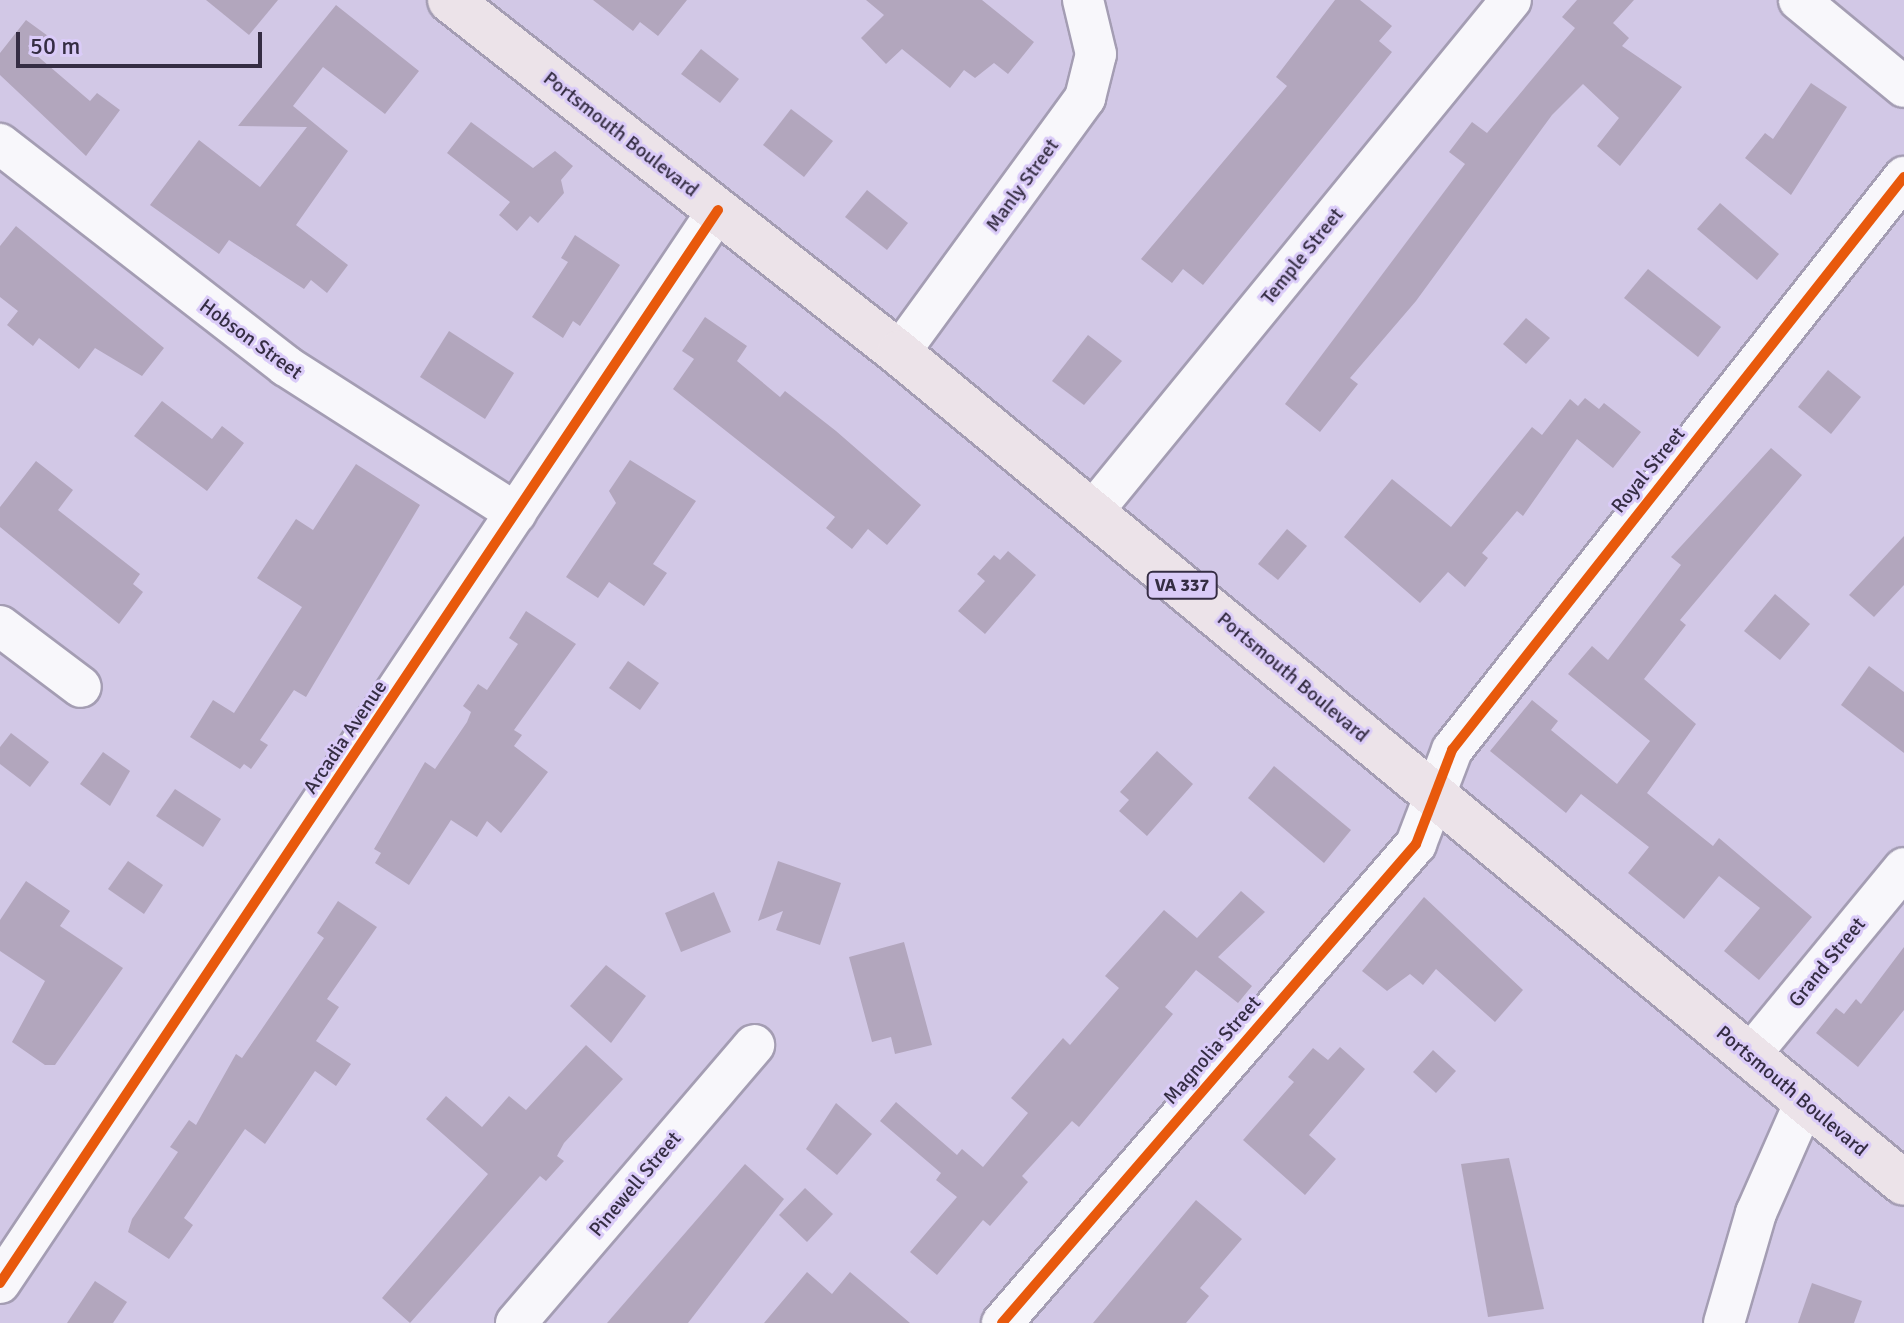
<!DOCTYPE html>
<html>
<head>
<meta charset="utf-8">
<style>
  body { margin:0 }
  #map { position:relative; width:1904px; height:1323px; overflow:hidden; background:#d2c8e6; font-family:Signika,sans-serif }
  div>[style] { position:absolute }
  [style*='--x'] { left:calc(var(--x)*1px); top:calc(var(--y)*1px); width:calc(var(--w)*1px); rotate:calc(var(--a)*1deg) }
  .building>* { inset:0; background:#b2a6bd }
  .roads { filter:drop-shadow(2px 0 #a49db3) drop-shadow(-2px 0 #a49db3) drop-shadow(0 2px #a49db3) drop-shadow(0 -2px #a49db3) }
  .minor>* { height:40px; margin:-20px; padding:0 20px; transform-origin:20px; border-radius:20px; background:#f8f7fb }
  .primary>* { height:44px; margin:-22px; padding:0 22px; transform-origin:22px; border-radius:22px; background:#ece3e9 }
  .cycleway>* { height:10px; margin:-5px; padding:0 5px; transform-origin:5px; border-radius:5px; background:#e8590c }
  span { translate:-50% -50%; white-space:nowrap; text-align:center; line-height:1.15; -webkit-text-stroke:6px #dacbf8; paint-order:stroke }
  .shield-label span { padding:2px 6px; background:#dacbf8; border:2px solid; border-radius:6px; -webkit-text-stroke-width:0 }
  .shield-label { font-size:18px; color:#352d43; font-weight:700 }
  .street-label { font-size:20px; color:#352d43 }
  .scale { position:absolute; left:16px; top:32px; width:246px; height:36px; box-sizing:border-box; border:4px solid #352d43; border-top:0; padding-left:10px; font-size:24px; line-height:28px; white-space:nowrap; color:#352d43; -webkit-text-stroke:6px #dacbf8; paint-order:stroke }
</style>
</head>
<body>
<div id="map">
  <div class="building">
    <i style="clip-path:polygon(206px 0,278px 0,249px 35px)"></i>
    <i style="clip-path:polygon(593px 0,687px 0,658px 36px,640px 22px,633px 31px)"></i>
    <i style="clip-path:polygon(866px 0,982px 0,1034px 42px,1008px 74px,994px 63px,975px 78px,964px 70px,950px 88px,902px 49px,886px 64px,861px 38px,884px 15px)"></i>
    <i style="clip-path:polygon(1335px 0,1360px 0,1392px 26px,1379px 41px,1392px 52px,1203px 285px,1183px 269px,1172px 283px,1141px 259px,1287px 86px,1276px 77px)"></i>
    <i style="clip-path:polygon(1577px 0,1634px 0,1613px 23px,1629px 38px,1622px 46px,1682px 87px,1620px 166px,1597px 146px,1619px 118px,1583px 84px,1552px 115px,1416px 301px,1350px 378px,1358px 384px,1320px 432px,1285px 404px,1465px 164px,1449px 152px,1472px 122px,1487px 133px,1575px 28px,1562px 17px)"></i>
    <i style="clip-path:polygon(336px 5px,419px 71px,385px 114px,323px 67px,293px 106px,348px 151px,296px 225px,348px 265px,327px 293px,311px 280px,304px 289px,229px 240px,219px 254px,150px 205px,199px 140px,260px 187px,307px 127px,238px 126px)"></i>
    <i style="clip-path:polygon(26px 20px,48px 36px,35px 54px,90px 101px,97px 93px,120px 110px,86px 156px,0 75px,0 53px)"></i>
    <i style="clip-path:polygon(701px 49px,739px 79px,720px 103px,681px 74px)"></i>
    <i style="clip-path:polygon(1811px 83px,1847px 107px,1791px 195px,1745px 158px,1765px 133px,1773px 139px)"></i>
    <i style="clip-path:polygon(791px 109px,833px 141px,804px 177px,763px 145px)"></i>
    <i style="clip-path:polygon(471px 122px,533px 168px,555px 151px,573px 166px,561px 180px,564px 193px,538px 223px,530px 216px,517px 231px,499px 215px,510px 202px,447px 153px)"></i>
    <i style="clip-path:polygon(867px 190px,908px 223px,887px 250px,845px 217px)"></i>
    <i style="clip-path:polygon(1720px 203px,1779px 254px,1757px 280px,1697px 229px)"></i>
    <i style="clip-path:polygon(16px 226px,164px 348px,142px 376px,95px 348px,79px 369px,39px 338px,33px 346px,7px 325px,18px 311px,0 297px,0 246px)"></i>
    <i style="clip-path:polygon(575px 235px,620px 265px,580px 326px,573px 321px,563px 338px,532px 317px,568px 262px,561px 258px)"></i>
    <i style="clip-path:polygon(1648px 269px,1721px 327px,1698px 357px,1624px 298px)"></i>
    <i style="clip-path:polygon(705px 317px,747px 346px,737px 361px,780px 397px,785px 391px,836px 431px,921px 505px,887px 545px,868px 529px,852px 549px,826px 528px,835px 517px,673px 389px,694px 359px,682px 351px)"></i>
    <i style="clip-path:polygon(1526px 318px,1550px 338px,1526px 364px,1503px 344px)"></i>
    <i style="clip-path:polygon(449px 331px,514px 373px,485px 419px,420px 377px)"></i>
    <i style="clip-path:polygon(1088px 335px,1122px 361px,1084px 405px,1052px 381px)"></i>
    <i style="clip-path:polygon(1828px 370px,1861px 397px,1831px 434px,1798px 407px)"></i>
    <i style="clip-path:polygon(1585px 398px,1599px 409px,1604px 403px,1641px 432px,1613px 468px,1577px 439px,1523px 516px,1517px 511px,1482px 553px,1488px 558px,1465px 587px,1448px 572px,1420px 603px,1344px 537px,1392px 479px,1451px 527px,1532px 427px,1542px 435px,1570px 399px,1578px 406px)"></i>
    <i style="clip-path:polygon(162px 401px,212px 439px,222px 426px,244px 443px,207px 491px,134px 436px)"></i>
    <i style="clip-path:polygon(1771px 448px,1802px 475px,1680px 620px,1686px 625px,1644px 679px,1696px 724px,1647px 793px,1713px 846px,1719px 838px,1812px 917px,1759px 980px,1724px 951px,1760px 908px,1719px 876px,1684px 919px,1628px 873px,1649px 847px,1581px 794px,1566px 813px,1490px 751px,1532px 700px,1558px 721px,1551px 730px,1617px 784px,1650px 741px,1568px 674px,1592px 646px,1608px 660px,1681px 565px,1671px 557px)"></i>
    <i style="clip-path:polygon(630px 460px,696px 501px,653px 564px,667px 573px,644px 606px,609px 582px,598px 598px,566px 577px,616px 503px,609px 491px)"></i>
    <i style="clip-path:polygon(36px 461px,73px 490px,58px 510px,140px 574px,133px 584px,143px 592px,119px 624px,0 527px,0 507px)"></i>
    <i style="clip-path:polygon(356px 464px,420px 505px,306px 697px,294px 690px,260px 740px,268px 745px,251px 769px,244px 764px,240px 769px,190px 737px,213px 700px,234px 713px,302px 607px,257px 578px,296px 519px,313px 530px)"></i>
    <i style="clip-path:polygon(1287px 529px,1307px 546px,1278px 580px,1258px 564px)"></i>
    <i style="clip-path:polygon(1904px 536px,1904px 585px,1874px 617px,1849px 595px)"></i>
    <i style="clip-path:polygon(1008px 551px,1036px 575px,985px 634px,958px 611px,985px 581px,977px 574px,994px 555px,1000px 560px)"></i>
    <i style="clip-path:polygon(1775px 594px,1810px 624px,1780px 660px,1744px 631px)"></i>
    <i style="clip-path:polygon(526px 611px,576px 644px,514px 730px,522px 735px,514px 746px,548px 772px,501px 833px,487px 821px,477px 837px,451px 820px,409px 885px,375px 863px,381px 853px,374px 849px,425px 762px,435px 769px,467px 722px,471px 712px,463px 706px,478px 684px,487px 690px,518px 644px,509px 638px)"></i>
    <i style="clip-path:polygon(628px 661px,659px 683px,640px 710px,609px 688px)"></i>
    <i style="clip-path:polygon(1869px 666px,1904px 692px,1904px 753px,1841px 705px)"></i>
    <i style="clip-path:polygon(11px 733px,49px 762px,30px 787px,0 764px,0 747px)"></i>
    <i style="clip-path:polygon(1157px 751px,1193px 784px,1147px 836px,1119px 811px,1129px 800px,1120px 792px)"></i>
    <i style="clip-path:polygon(103px 752px,130px 771px,110px 806px,80px 784px)"></i>
    <i style="clip-path:polygon(1274px 766px,1351px 830px,1324px 863px,1248px 798px)"></i>
    <i style="clip-path:polygon(175px 789px,221px 819px,203px 847px,156px 816px)"></i>
    <i style="clip-path:polygon(128px 861px,163px 885px,144px 914px,108px 889px)"></i>
    <i style="clip-path:polygon(778px 861px,841px 883px,820px 945px,776px 930px,783px 911px,758px 921px)"></i>
    <i style="clip-path:polygon(26px 881px,70px 911px,60px 926px,123px 968px,55px 1065px,45px 1065px,12px 1042px,45px 981px,0 951px,0 920px)"></i>
    <i style="clip-path:polygon(1241px 891px,1265px 912px,1218px 957px,1252px 986px,1238px 1003px,1196px 970px,1165px 1007px,1173px 1014px,1079px 1127px,1072px 1121px,1022px 1176px,1028px 1182px,990px 1226px,983px 1220px,937px 1275px,910px 1252px,957px 1197px,936px 1180px,941px 1173px,880px 1121px,896px 1102px,957px 1155px,962px 1149px,983px 1167px,1028px 1113px,1011px 1098px,1063px 1038px,1070px 1045px,1119px 988px,1105px 976px,1164px 910px,1197px 938px)"></i>
    <i style="clip-path:polygon(714px 892px,731px 932px,681px 952px,665px 913px)"></i>
    <i style="clip-path:polygon(1424px 897px,1523px 990px,1495px 1022px,1436px 969px,1423px 985px,1410px 974px,1387px 991px,1362px 971px)"></i>
    <i style="clip-path:polygon(338px 901px,377px 927px,327px 999px,339px 1007px,316px 1041px,351px 1064px,336px 1086px,315px 1071px,265px 1144px,245px 1129px,184px 1218px,193px 1225px,169px 1259px,128px 1232px,132px 1219px,178px 1152px,170px 1147px,189px 1120px,196px 1125px,236px 1054px,242px 1058px,324px 938px,317px 933px)"></i>
    <i style="clip-path:polygon(904px 942px,932px 1045px,895px 1054px,891px 1037px,872px 1042px,849px 957px)"></i>
    <i style="clip-path:polygon(1904px 947px,1904px 1010px,1858px 1067px,1816px 1033px,1836px 1008px,1844px 1014px,1856px 999px,1861px 1004px)"></i>
    <i style="clip-path:polygon(606px 965px,646px 996px,611px 1043px,570px 1006px)"></i>
    <i style="clip-path:polygon(586px 1045px,623px 1079px,564px 1143px,557px 1156px,564px 1161px,546px 1181px,540px 1176px,410px 1323px,382px 1298px,488px 1174px,426px 1119px,446px 1096px,482px 1127px,509px 1096px,526px 1110px)"></i>
    <i style="clip-path:polygon(1340px 1047px,1365px 1069px,1309px 1135px,1336px 1159px,1305px 1195px,1243px 1140px,1294px 1082px,1288px 1077px,1313px 1048px,1328px 1060px)"></i>
    <i style="clip-path:polygon(1433px 1050px,1456px 1071px,1436px 1093px,1413px 1072px)"></i>
    <i style="clip-path:polygon(836px 1103px,872px 1134px,837px 1175px,806px 1149px)"></i>
    <i style="clip-path:polygon(1509px 1158px,1544px 1309px,1488px 1317px,1461px 1164px)"></i>
    <i style="clip-path:polygon(745px 1164px,784px 1199px,688px 1323px,607px 1323px)"></i>
    <i style="clip-path:polygon(805px 1188px,833px 1214px,807px 1242px,779px 1215px)"></i>
    <i style="clip-path:polygon(1196px 1200px,1242px 1239px,1200px 1288px,1209px 1296px,1186px 1323px,1093px 1323px)"></i>
    <i style="clip-path:polygon(807px 1272px,832px 1294px,850px 1272px,910px 1323px,764px 1323px)"></i>
    <i style="clip-path:polygon(95px 1281px,127px 1302px,113px 1323px,67px 1323px)"></i>
    <i style="clip-path:polygon(1812px 1283px,1862px 1301px,1854px 1323px,1798px 1323px)"></i>
  </div>
  <div class="roads">
    <div class="minor">
      <i style="--x:1799;--y:0;--w:136;--a:39.6"></i>
      <i style="--x:0;--y:144;--w:362;--a:37.8"></i>
      <i style="--x:286;--y:366;--w:273;--a:32.6"></i>
      <i style="--x:899;--y:353;--w:316;--a:-53.9"></i>
      <i style="--x:1085;--y:98;--w:45;--a:-76"></i>
      <i style="--x:1096;--y:54;--w:56;--a:-103.5"></i>
      <i style="--x:1093;--y:511;--w:660;--a:-50.72"></i>
      <i style="--x:0;--y:626;--w:101;--a:37"></i>
      <i style="--x:1750;--y:1055;--w:242;--a:-50.5"></i>
      <i style="--x:0;--y:1283;--w:1291;--a:-56.21"></i>
      <i style="--x:516;--y:1323;--w:366;--a:-49.4"></i>
      <i style="--x:1002;--y:1323;--w:633;--a:-49.16"></i>
      <i style="--x:1416;--y:844;--w:101;--a:-69"></i>
      <i style="--x:1452;--y:750;--w:730;--a:-51.73"></i>
      <i style="--x:1724;--y:1323;--w:115;--a:-73.8"></i>
      <i style="--x:1756;--y:1213;--w:121;--a:-66.2"></i>
    </div>
    <div class="primary">
      <i style="--x:450;--y:0;--w:571;--a:38.17"></i>
      <i style="--x:899;--y:353;--w:1303;--a:39.55"></i>
    </div>
  </div>
  <div class="cycleway">
    <i style="--x:0;--y:1283;--w:1291;--a:-56.21"></i>
    <i style="--x:1002;--y:1323;--w:633;--a:-49.16"></i>
    <i style="--x:1416;--y:844;--w:101;--a:-69"></i>
    <i style="--x:1452;--y:750;--w:730;--a:-51.73"></i>
  </div>
  <div class="shield-label">
    <span style="left:1182px;top:585px">VA 337</span>
  </div>
  <div class="street-label">
    <span style="left:621px;top:134px;rotate:38deg">Portsmouth Boulevard</span>
    <span style="left:1022px;top:185px;rotate:-54deg">Manly Street</span>
    <span style="left:1302px;top:256px;rotate:-51deg">Temple Street</span>
    <span style="left:251px;top:339px;rotate:36deg">Hobson Street</span>
    <span style="left:1648px;top:470px;rotate:-51deg">Royal Street</span>
    <span style="left:1293px;top:677px;rotate:40deg">Portsmouth Boulevard</span>
    <span style="left:345px;top:737px;rotate:-56deg">Arcadia Avenue</span>
    <span style="left:1827px;top:962px;rotate:-51deg">Grand Street</span>
    <span style="left:1212px;top:1050px;rotate:-49deg">Magnolia Street</span>
    <span style="left:1792px;top:1091px;rotate:40deg">Portsmouth Boulevard</span>
    <span style="left:635px;top:1184px;rotate:-50deg">Pinewell Street</span>
  </div>
  <div class="scale">50 m</div>
</div>
</body>
</html>
